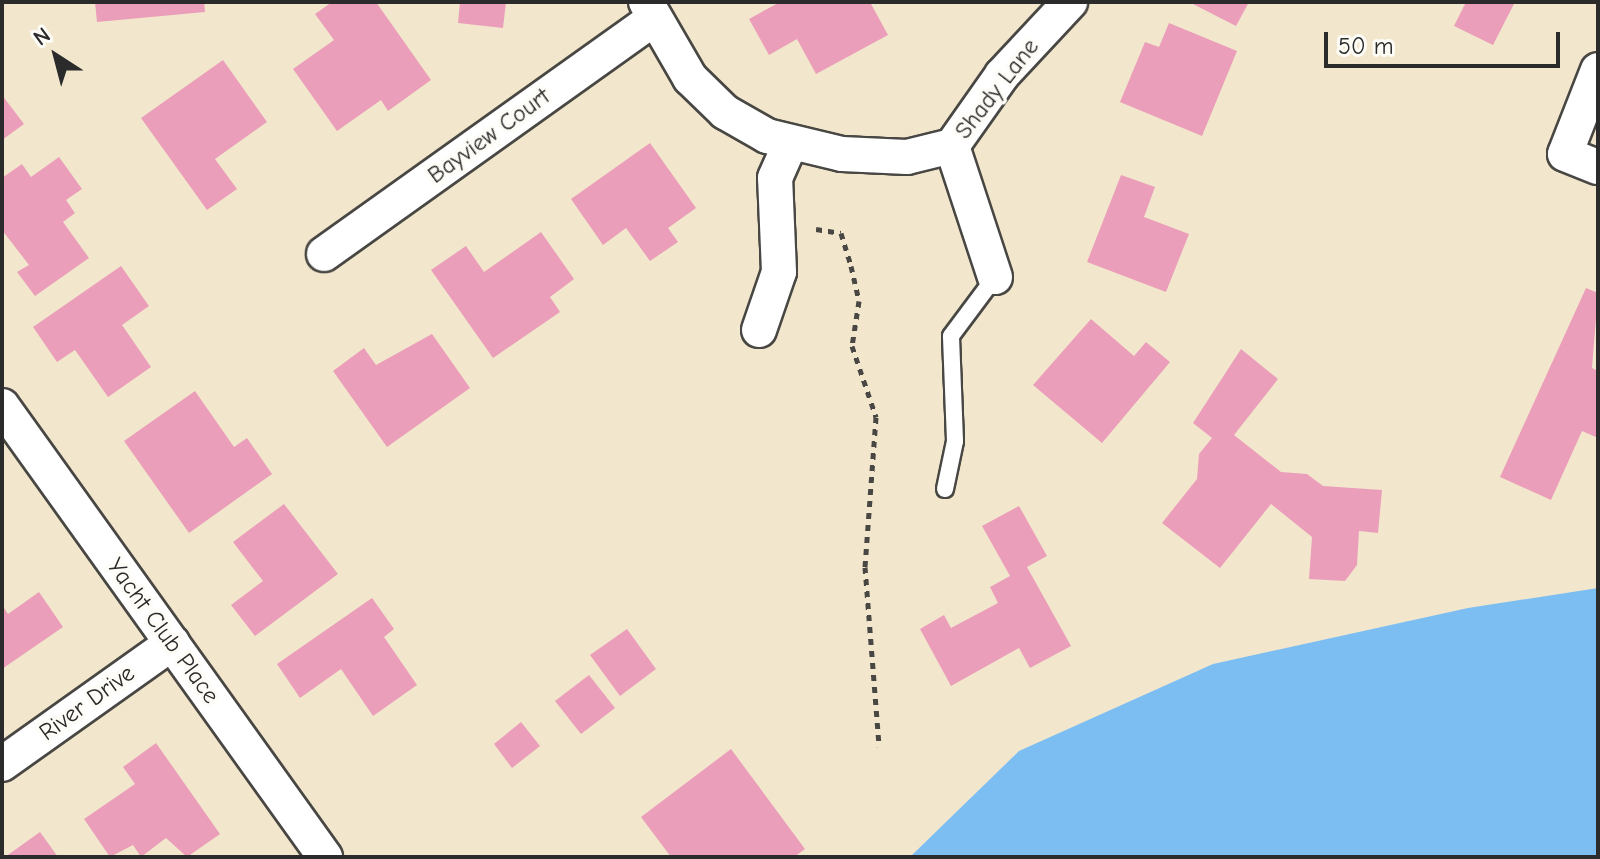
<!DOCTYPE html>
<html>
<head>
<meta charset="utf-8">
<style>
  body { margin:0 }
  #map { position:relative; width:1600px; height:859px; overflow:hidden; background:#f2e7cd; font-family:"Comic Neue",sans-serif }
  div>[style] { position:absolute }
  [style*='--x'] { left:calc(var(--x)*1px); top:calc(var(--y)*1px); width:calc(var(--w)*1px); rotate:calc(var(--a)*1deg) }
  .water>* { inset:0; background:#7dbef2 }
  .building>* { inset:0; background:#eb9eb9 }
  .path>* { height:5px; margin-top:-2.5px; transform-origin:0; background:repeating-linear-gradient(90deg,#494743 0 6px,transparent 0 12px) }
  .roads { filter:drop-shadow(2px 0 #494743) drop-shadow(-2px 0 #494743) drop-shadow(0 2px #494743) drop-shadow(0 -2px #494743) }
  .lane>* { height:16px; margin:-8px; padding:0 8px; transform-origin:8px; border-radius:8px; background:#fff }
  .street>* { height:34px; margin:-17px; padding:0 17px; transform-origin:17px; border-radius:17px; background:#fff }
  span { translate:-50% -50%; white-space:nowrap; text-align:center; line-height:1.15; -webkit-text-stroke:7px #fdfcf7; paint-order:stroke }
  .street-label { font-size:24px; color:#2b2b2b }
  .frame { position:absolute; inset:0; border:4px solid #2b2b2b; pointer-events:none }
  .north { position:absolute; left:16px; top:16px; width:80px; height:80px; -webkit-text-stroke:6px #fdfcf7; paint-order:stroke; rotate:324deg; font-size:22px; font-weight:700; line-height:32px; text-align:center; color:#2b2b2b }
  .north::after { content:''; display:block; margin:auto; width:28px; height:36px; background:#2b2b2b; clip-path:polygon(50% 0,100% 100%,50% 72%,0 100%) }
  .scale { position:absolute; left:1324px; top:32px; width:236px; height:36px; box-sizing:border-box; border:4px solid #2b2b2b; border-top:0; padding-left:10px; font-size:24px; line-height:28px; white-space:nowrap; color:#2b2b2b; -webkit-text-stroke:6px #fdfcf7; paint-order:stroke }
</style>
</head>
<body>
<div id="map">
  <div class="water">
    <i style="clip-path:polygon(1598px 588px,1598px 857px,910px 857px,1019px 751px,1213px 664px,1468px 608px)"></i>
  </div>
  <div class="building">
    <i style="clip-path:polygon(95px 2px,204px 2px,205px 12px,97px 22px)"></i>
    <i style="clip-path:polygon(332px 2px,376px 2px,431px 80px,388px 111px,381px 100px,337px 131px,293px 69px,334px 40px,315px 14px)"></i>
    <i style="clip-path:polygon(460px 2px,506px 2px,503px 28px,458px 23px)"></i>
    <i style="clip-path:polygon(780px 2px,870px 2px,888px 35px,816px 74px,797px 39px,769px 55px,749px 19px)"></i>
    <i style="clip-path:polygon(1189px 2px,1249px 2px,1236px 26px)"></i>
    <i style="clip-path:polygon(1466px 2px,1515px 2px,1493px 45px,1454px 26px)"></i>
    <i style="clip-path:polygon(1169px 23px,1237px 51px,1202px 136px,1120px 102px,1145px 42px,1159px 47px)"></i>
    <i style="clip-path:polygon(223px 60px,267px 122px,215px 159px,237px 189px,207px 210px,141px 118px)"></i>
    <i style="clip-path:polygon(2px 95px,24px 124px,2px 140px)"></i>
    <i style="clip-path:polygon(650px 143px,696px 208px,668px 228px,678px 242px,650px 261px,626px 228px,603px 245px,571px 199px)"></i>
    <i style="clip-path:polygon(59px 157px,82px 189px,66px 200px,75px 213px,63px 222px,89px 258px,35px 296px,17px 272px,29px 265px,2px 230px,2px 178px,22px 164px,31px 177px)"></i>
    <i style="clip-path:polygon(1121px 175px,1155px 187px,1144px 217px,1189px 234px,1166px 292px,1087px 262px)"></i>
    <i style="clip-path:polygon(541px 232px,574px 279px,550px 297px,560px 312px,493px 358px,431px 270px,466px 246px,484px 272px)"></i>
    <i style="clip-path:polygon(121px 266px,149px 306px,122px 325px,151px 367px,108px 397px,75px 350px,57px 362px,33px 327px)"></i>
    <i style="clip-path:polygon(1586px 288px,1598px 293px,1592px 368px,1598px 371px,1598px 438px,1582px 431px,1551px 500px,1500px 477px)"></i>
    <i style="clip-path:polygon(1091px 319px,1134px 356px,1146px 342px,1170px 362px,1102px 443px,1033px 385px)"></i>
    <i style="clip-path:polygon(432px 334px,470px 388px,387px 447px,333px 371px,364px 348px,376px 365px)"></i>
    <i style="clip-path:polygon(1241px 349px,1278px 379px,1234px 435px,1281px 472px,1307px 474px,1323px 486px,1382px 490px,1378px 533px,1359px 531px,1357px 565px,1345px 581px,1309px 579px,1312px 537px,1271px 504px,1220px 568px,1162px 523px,1197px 479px,1199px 454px,1212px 438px,1193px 423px)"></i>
    <i style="clip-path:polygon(195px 391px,234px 447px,247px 438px,272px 474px,189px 533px,124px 441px)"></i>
    <i style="clip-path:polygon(284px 504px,338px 574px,255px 636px,231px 605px,263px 581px,233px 542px)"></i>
    <i style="clip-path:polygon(1019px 506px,1047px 556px,1027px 567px,1071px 646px,1030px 668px,1019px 648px,951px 686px,920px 629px,944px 615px,951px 628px,998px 603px,990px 587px,1010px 576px,982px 526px)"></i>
    <i style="clip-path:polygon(39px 592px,63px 627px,2px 669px,2px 605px,8px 614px)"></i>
    <i style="clip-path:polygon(372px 598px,394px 629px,384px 637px,417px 685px,373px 716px,341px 669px,300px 698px,277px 664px)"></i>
    <i style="clip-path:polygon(627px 629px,656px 669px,620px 696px,590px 655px)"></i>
    <i style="clip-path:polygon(589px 675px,615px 708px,581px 734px,555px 701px)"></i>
    <i style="clip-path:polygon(521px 722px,540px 746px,512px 768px,494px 744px)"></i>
    <i style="clip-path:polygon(156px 743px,220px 834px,187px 857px,166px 838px,141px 857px,133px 845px,110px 857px,84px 819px,135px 784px,123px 767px)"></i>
    <i style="clip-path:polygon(731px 749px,805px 849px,794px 857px,671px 857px,641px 817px)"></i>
    <i style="clip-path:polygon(40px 832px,58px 857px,5px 857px)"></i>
  </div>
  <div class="path">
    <i style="--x:816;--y:229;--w:25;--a:9"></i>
    <i style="--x:841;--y:233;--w:34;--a:73"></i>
    <i style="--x:851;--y:266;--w:36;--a:77"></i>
    <i style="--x:859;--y:301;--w:46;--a:98.8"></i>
    <i style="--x:852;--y:346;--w:75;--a:71.3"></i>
    <i style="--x:876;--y:417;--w:150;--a:94.2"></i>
    <i style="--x:865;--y:567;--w:180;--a:85.5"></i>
  </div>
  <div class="roads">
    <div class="lane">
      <i style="--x:945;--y:489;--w:49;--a:-78.2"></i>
      <i style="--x:955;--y:441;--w:105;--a:-92.2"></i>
      <i style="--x:951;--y:336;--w:74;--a:-53.3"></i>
    </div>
    <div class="street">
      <i style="--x:646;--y:2;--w:88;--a:59.9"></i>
      <i style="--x:690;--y:78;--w:49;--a:44.2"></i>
      <i style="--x:725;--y:112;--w:48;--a:29.7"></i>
      <i style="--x:767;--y:136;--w:77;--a:13.5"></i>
      <i style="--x:842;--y:154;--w:65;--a:2.6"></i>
      <i style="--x:907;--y:157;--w:46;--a:-13.7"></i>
      <i style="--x:1598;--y:70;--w:90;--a:111.4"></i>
      <i style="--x:1565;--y:154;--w:35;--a:22"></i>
      <i style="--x:324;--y:254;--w:405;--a:-35.5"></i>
      <i style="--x:995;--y:277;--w:138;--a:-108.2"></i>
      <i style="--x:952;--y:146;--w:87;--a:-54.8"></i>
      <i style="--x:1002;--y:75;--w:100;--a:-47"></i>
      <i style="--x:759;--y:330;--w:61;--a:-71"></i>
      <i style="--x:779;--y:272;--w:94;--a:-92.4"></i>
      <i style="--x:775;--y:178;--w:37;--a:-66"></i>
      <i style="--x:2;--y:406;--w:555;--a:54.39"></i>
      <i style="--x:2;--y:764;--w:209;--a:-35.4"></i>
    </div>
  </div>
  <div class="street-label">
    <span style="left:997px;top:89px;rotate:-52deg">Shady Lane</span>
    <span style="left:489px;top:136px;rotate:-36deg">Bayview Court</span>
    <span style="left:163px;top:631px;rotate:54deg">Yacht Club Place</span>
    <span style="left:87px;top:703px;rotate:-36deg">River Drive</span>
  </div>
  <div class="frame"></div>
  <div class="north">N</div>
  <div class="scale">50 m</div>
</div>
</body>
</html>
